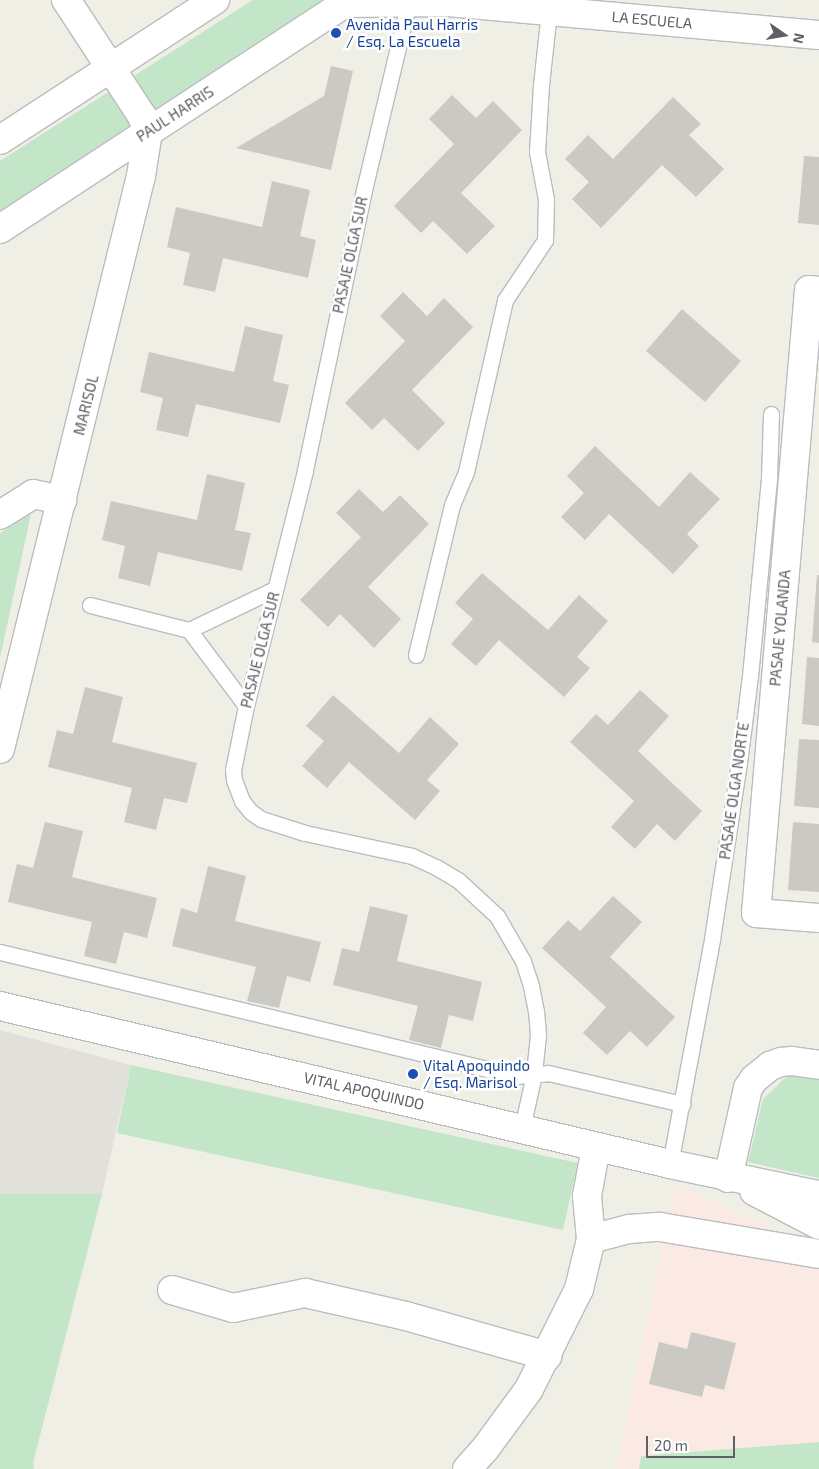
<!DOCTYPE html>
<html>
<head>
<meta charset="utf-8">
<style>
  body { margin:0 }
  #map { position:relative; width:819px; height:1469px; overflow:hidden; background:#f0efe6; font-family:"Exo 2",sans-serif }
  div>[style] { position:absolute }
  [style*='--x'] { left:calc(var(--x)*1px); top:calc(var(--y)*1px); width:calc(var(--w)*1px); rotate:calc(var(--a)*1deg) }
  .industrial>* { inset:0; background:#e1e0da }
  .medical>* { inset:0; background:#fbe9e4 }
  .green>* { inset:0; background:#c3e6c9 }
  .building>* { inset:0; background:#cbc9c3 }
  .roads { filter:drop-shadow(1px 0 #bbbcc1) drop-shadow(-1px 0 #bbbcc1) drop-shadow(0 1px #bbbcc1) drop-shadow(0 -1px #bbbcc1) }
  .service>* { height:15px; margin:-7.5px; padding:0 7.5px; transform-origin:7.5px; border-radius:7.5px; background:#fff }
  .minor>* { height:28px; margin:-14px; padding:0 14px; transform-origin:14px; border-radius:14px; background:#fff }
  .tertiary>* { height:28px; margin:-14px; padding:0 14px; transform-origin:14px; border-radius:14px; background:#fff }
  .dots>* { width:14px; height:14px; translate:-50% -50%; box-sizing:border-box; border:2px solid #fff; border-radius:50% }
  span { translate:-50% -50%; white-space:nowrap; text-align:center; line-height:1.15; -webkit-text-stroke:5px #fff; paint-order:stroke }
  .street-label { font-size:15px; color:#5e6066 }
  .transit-label { font-size:15px; color:#164399 }
  .left { translate:0 -50%; text-align:left }
  .north { position:absolute; left:759px; top:10px; width:50px; height:50px; -webkit-text-stroke:4px #fff; paint-order:stroke; rotate:103deg; font-size:14px; font-weight:700; line-height:20px; text-align:center; color:#5e6066 }
  .north::after { content:''; display:block; margin:auto; width:18px; height:22px; background:#5e6066; clip-path:polygon(50% 0,100% 100%,50% 72%,0 100%) }
  .scale { position:absolute; left:646px; top:1436px; width:89px; height:22px; box-sizing:border-box; border:2px solid #5e6066; border-top:0; padding-left:6px; font-size:15px; line-height:18px; white-space:nowrap; color:#5e6066; -webkit-text-stroke:4px #fff; paint-order:stroke }
</style>
</head>
<body>
<div id="map">
  <div class="industrial">
    <i style="clip-path:polygon(0 1030px,131px 1065px,102px 1194px,0 1194px)"></i>
  </div>
  <div class="medical">
    <i style="clip-path:polygon(676px 1184px,819px 1251px,819px 1469px,616px 1469px)"></i>
  </div>
  <div class="green">
    <i style="clip-path:polygon(253px 0,322px 0,0 211px,0 161px)"></i>
    <i style="clip-path:polygon(31px 514px,0 658px,0 533px)"></i>
    <i style="clip-path:polygon(131px 1065px,578px 1163px,563px 1230px,117px 1133px)"></i>
    <i style="clip-path:polygon(787px 1076px,819px 1076px,819px 1178px,748px 1162px,763px 1099px)"></i>
    <i style="clip-path:polygon(0 1194px,102px 1194px,33px 1463px,34px 1469px,0 1469px)"></i>
    <i style="clip-path:polygon(819px 1442px,819px 1469px,639px 1469px,641px 1456px)"></i>
  </div>
  <div class="building">
    <i style="clip-path:polygon(331px 66px,353px 71px,331px 170px,236px 148px,324px 96px)"></i>
    <i style="clip-path:polygon(452px 95px,476px 118px,493px 101px,522px 130px,461px 193px,495px 226px,467px 254px,433px 221px,421px 233px,394px 206px,454px 144px,429px 119px)"></i>
    <i style="clip-path:polygon(673px 97px,701px 124px,689px 135px,724px 169px,696px 197px,662px 165px,601px 228px,572px 199px,589px 182px,565px 159px,588px 135px,613px 159px)"></i>
    <i style="clip-path:polygon(804px 156px,819px 157px,819px 225px,798px 223px)"></i>
    <i style="clip-path:polygon(272px 181px,310px 190px,300px 236px,316px 240px,308px 278px,223px 258px,215px 292px,183px 285px,190px 253px,167px 247px,176px 207px,262px 227px)"></i>
    <i style="clip-path:polygon(403px 292px,427px 316px,444px 298px,473px 327px,412px 390px,445px 423px,418px 451px,384px 418px,372px 430px,345px 403px,405px 341px,380px 316px)"></i>
    <i style="clip-path:polygon(682px 309px,741px 361px,705px 402px,646px 351px)"></i>
    <i style="clip-path:polygon(245px 326px,283px 335px,273px 381px,289px 385px,280px 423px,196px 404px,188px 437px,156px 430px,163px 398px,140px 392px,149px 352px,234px 372px)"></i>
    <i style="clip-path:polygon(595px 446px,659px 507px,690px 472px,720px 499px,687px 534px,699px 546px,673px 574px,609px 514px,585px 540px,561px 517px,584px 493px,567px 476px)"></i>
    <i style="clip-path:polygon(207px 474px,245px 483px,235px 530px,251px 533px,242px 571px,158px 552px,150px 586px,118px 578px,125px 546px,102px 540px,111px 501px,197px 520px)"></i>
    <i style="clip-path:polygon(359px 489px,383px 512px,400px 495px,429px 524px,368px 587px,401px 619px,374px 648px,340px 614px,328px 627px,300px 600px,361px 537px,336px 513px)"></i>
    <i style="clip-path:polygon(482px 573px,548px 630px,579px 595px,608px 621px,577px 657px,590px 668px,564px 697px,499px 640px,476px 666px,451px 644px,473px 619px,455px 603px)"></i>
    <i style="clip-path:polygon(817px 575px,819px 575px,819px 643px,812px 642px)"></i>
    <i style="clip-path:polygon(807px 657px,819px 658px,819px 726px,802px 724px)"></i>
    <i style="clip-path:polygon(85px 687px,123px 697px,112px 742px,197px 763px,187px 803px,164px 798px,156px 830px,124px 822px,132px 788px,48px 767px,57px 730px,73px 734px)"></i>
    <i style="clip-path:polygon(640px 690px,669px 716px,638px 751px,702px 811px,675px 841px,657px 824px,635px 849px,611px 827px,634px 801px,570px 742px,596px 714px,608px 725px)"></i>
    <i style="clip-path:polygon(333px 695px,399px 753px,430px 717px,459px 744px,427px 780px,440px 791px,415px 820px,349px 762px,327px 788px,302px 766px,324px 741px,306px 726px)"></i>
    <i style="clip-path:polygon(799px 739px,819px 740px,819px 808px,794px 806px)"></i>
    <i style="clip-path:polygon(45px 822px,83px 831px,72px 877px,157px 898px,147px 938px,124px 932px,116px 964px,84px 956px,92px 922px,8px 902px,17px 864px,33px 868px)"></i>
    <i style="clip-path:polygon(793px 822px,819px 824px,819px 892px,788px 890px)"></i>
    <i style="clip-path:polygon(208px 866px,246px 876px,235px 921px,321px 942px,310px 982px,287px 976px,279px 1008px,247px 1001px,256px 967px,172px 946px,181px 908px,197px 913px)"></i>
    <i style="clip-path:polygon(613px 896px,642px 922px,610px 957px,675px 1017px,647px 1047px,630px 1031px,607px 1055px,583px 1033px,606px 1007px,542px 948px,568px 920px,580px 931px)"></i>
    <i style="clip-path:polygon(370px 906px,408px 915px,397px 961px,482px 982px,473px 1021px,449px 1015px,441px 1048px,409px 1040px,418px 1006px,333px 985px,342px 948px,359px 952px)"></i>
    <i style="clip-path:polygon(691px 1332px,736px 1343px,724px 1390px,705px 1385px,702px 1397px,649px 1384px,659px 1342px,687px 1349px)"></i>
  </div>
  <div class="roads">
    <div class="service">
      <i style="--x:409;--y:1;--w:194;--a:103.4"></i>
      <i style="--x:364;--y:190;--w:287;--a:101.9"></i>
      <i style="--x:305;--y:471;--w:242;--a:104.1"></i>
      <i style="--x:246;--y:706;--w:65;--a:101.5"></i>
      <i style="--x:233;--y:770;--w:10;--a:84"></i>
      <i style="--x:234;--y:780;--w:22;--a:69"></i>
      <i style="--x:242;--y:801;--w:14;--a:51"></i>
      <i style="--x:251;--y:812;--w:12;--a:35"></i>
      <i style="--x:261;--y:819;--w:46;--a:17.7"></i>
      <i style="--x:305;--y:833;--w:109;--a:12.1"></i>
      <i style="--x:412;--y:856;--w:26;--a:25"></i>
      <i style="--x:436;--y:867;--w:26;--a:31"></i>
      <i style="--x:458;--y:880;--w:53;--a:42.7"></i>
      <i style="--x:497;--y:916;--w:52;--a:60"></i>
      <i style="--x:523;--y:961;--w:26;--a:72"></i>
      <i style="--x:531;--y:986;--w:25;--a:79"></i>
      <i style="--x:536;--y:1011;--w:24;--a:85"></i>
      <i style="--x:538;--y:1035;--w:39;--a:96"></i>
      <i style="--x:534;--y:1074;--w:55;--a:102.5"></i>
      <i style="--x:90;--y:605;--w:102;--a:14.2"></i>
      <i style="--x:189;--y:630;--w:95;--a:53.1"></i>
      <i style="--x:189;--y:630;--w:95;--a:-25.5"></i>
      <i style="--x:416;--y:655;--w:154;--a:-76.5"></i>
      <i style="--x:452;--y:505;--w:36;--a:-67"></i>
      <i style="--x:466;--y:472;--w:176;--a:-77.2"></i>
      <i style="--x:505;--y:300;--w:72;--a:-56.3"></i>
      <i style="--x:545;--y:240;--w:41;--a:-88.6"></i>
      <i style="--x:546;--y:199;--w:48;--a:-100.8"></i>
      <i style="--x:537;--y:152;--w:67;--a:-86.6"></i>
      <i style="--x:541;--y:85;--w:74;--a:-83.8"></i>
      <i style="--x:0;--y:952;--w:531;--a:13.51"></i>
      <i style="--x:516;--y:1076;--w:32;--a:-5"></i>
      <i style="--x:548;--y:1073;--w:138;--a:13"></i>
      <i style="--x:670;--y:1164;--w:229;--a:-79.4"></i>
      <i style="--x:712;--y:939;--w:178;--a:-81.3"></i>
      <i style="--x:739;--y:763;--w:88;--a:-82.8"></i>
      <i style="--x:750;--y:676;--w:198;--a:-84.5"></i>
      <i style="--x:769;--y:479;--w:65;--a:-88.2"></i>
    </div>
    <div class="minor">
      <i style="--x:346;--y:3;--w:102;--a:-0.6"></i>
      <i style="--x:448;--y:2;--w:372;--a:5.1"></i>
      <i style="--x:819;--y:291;--w:10;--a:-174"></i>
      <i style="--x:809;--y:290;--w:625;--a:94.86"></i>
      <i style="--x:756;--y:913;--w:63;--a:4.5"></i>
      <i style="--x:0;--y:515;--w:39;--a:-32"></i>
      <i style="--x:33;--y:494;--w:30;--a:12"></i>
      <i style="--x:0;--y:749;--w:590;--a:-76.18"></i>
      <i style="--x:141;--y:176;--w:45;--a:-81"></i>
      <i style="--x:148;--y:132;--w:17;--a:-111"></i>
      <i style="--x:142;--y:116;--w:139;--a:-123.2"></i>
      <i style="--x:728;--y:1178;--w:92;--a:-77.5"></i>
      <i style="--x:748;--y:1088;--w:11;--a:-56"></i>
      <i style="--x:754;--y:1079;--w:21;--a:-39"></i>
      <i style="--x:770;--y:1066;--w:12;--a:-20"></i>
      <i style="--x:781;--y:1062;--w:11;--a:-5"></i>
      <i style="--x:792;--y:1061;--w:27;--a:8"></i>
      <i style="--x:591;--y:1239;--w:39;--a:-15"></i>
      <i style="--x:629;--y:1229;--w:31;--a:-4"></i>
      <i style="--x:660;--y:1227;--w:161;--a:9.6"></i>
      <i style="--x:172;--y:1290;--w:64;--a:16.4"></i>
      <i style="--x:233;--y:1308;--w:74;--a:-11.8"></i>
      <i style="--x:305;--y:1293;--w:104;--a:12.8"></i>
      <i style="--x:406;--y:1316;--w:147;--a:15.8"></i>
      <i style="--x:467;--y:1469;--w:27;--a:-48"></i>
      <i style="--x:485;--y:1449;--w:74;--a:-53.7"></i>
      <i style="--x:529;--y:1389;--w:112;--a:-63.4"></i>
      <i style="--x:579;--y:1289;--w:51;--a:-76.5"></i>
      <i style="--x:591;--y:1239;--w:43;--a:-95.3"></i>
      <i style="--x:587;--y:1196;--w:50;--a:-79.6"></i>
    </div>
    <div class="tertiary">
      <i style="--x:0;--y:140;--w:257;--a:-33.1"></i>
      <i style="--x:0;--y:229;--w:418;--a:-33.2"></i>
      <i style="--x:0;--y:1006;--w:688;--a:13.27"></i>
      <i style="--x:670;--y:1164;--w:152;--a:11.8"></i>
      <i style="--x:754;--y:1191;--w:73;--a:27.6"></i>
    </div>
  </div>
  <div class="dots">
    <i style="left:336px;top:33px;background:#1a4fb4"></i>
    <i style="left:413px;top:1074px;background:#1a4fb4"></i>
  </div>
  <div class="street-label">
    <span style="left:652px;top:20px;rotate:5deg">LA ESCUELA</span>
    <span style="left:175px;top:114px;rotate:-33deg">PAUL HARRIS</span>
    <span style="left:350px;top:255px;rotate:-78deg">PASAJE OLGA SUR</span>
    <span style="left:86px;top:405px;rotate:-76deg">MARISOL</span>
    <span style="left:780px;top:628px;rotate:-85deg">PASAJE YOLANDA</span>
    <span style="left:260px;top:650px;rotate:-76deg">PASAJE OLGA SUR</span>
    <span style="left:734px;top:791px;rotate:-82deg">PASAJE OLGA NORTE</span>
    <span style="left:364px;top:1091px;rotate:13deg">VITAL APOQUINDO</span>
  </div>
  <div class="transit-label">
    <span class="left" style="left:346px;top:33px">Avenida Paul Harris<br>/ Esq. La Escuela</span>
    <span class="left" style="left:423px;top:1074px">Vital Apoquindo<br>/ Esq. Marisol</span>
  </div>
  <div class="north">N</div>
  <div class="scale">20 m</div>
</div>
</body>
</html>
